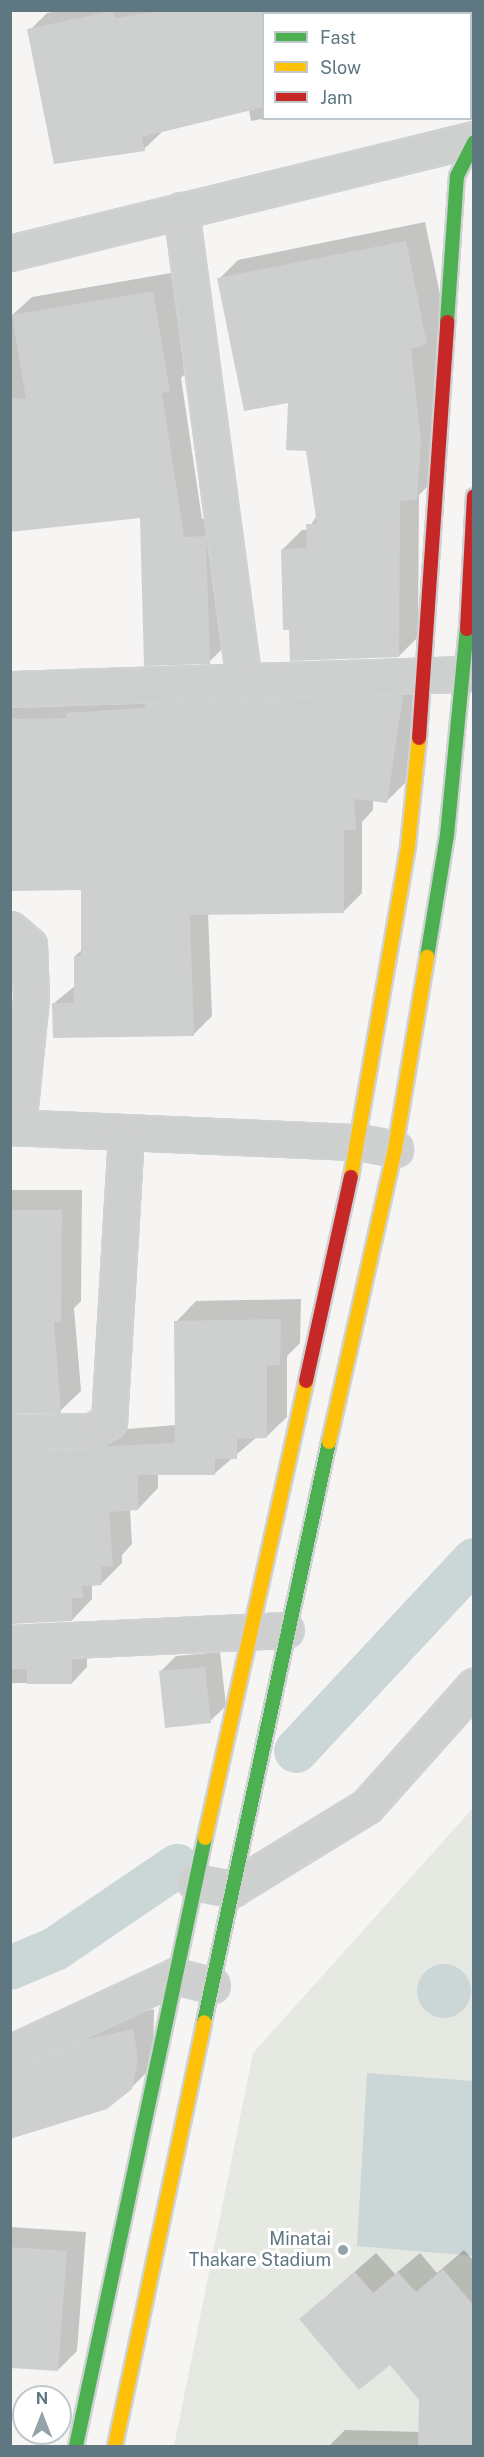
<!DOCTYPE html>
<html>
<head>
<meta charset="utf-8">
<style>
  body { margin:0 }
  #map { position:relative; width:484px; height:2457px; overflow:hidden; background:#f6f5f4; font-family:"Public Sans",sans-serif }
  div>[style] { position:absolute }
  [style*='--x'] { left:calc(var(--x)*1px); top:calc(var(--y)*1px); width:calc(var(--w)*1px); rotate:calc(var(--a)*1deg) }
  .green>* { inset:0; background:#e6e9e2 }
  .water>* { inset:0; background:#cbd6d7 }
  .round { border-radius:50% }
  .shadow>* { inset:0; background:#0003 }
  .canal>* { height:44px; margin:-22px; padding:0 22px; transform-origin:22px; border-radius:22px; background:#cbd6d7 }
  .building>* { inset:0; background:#ced0d0 }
  .roads { filter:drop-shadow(2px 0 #cfd2d3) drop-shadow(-2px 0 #cfd2d3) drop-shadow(0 2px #cfd2d3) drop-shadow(0 -2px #cfd2d3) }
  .street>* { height:33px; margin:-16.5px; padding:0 16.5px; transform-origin:16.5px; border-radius:16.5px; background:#cecfcf }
  .fast>* { height:14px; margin:-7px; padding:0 7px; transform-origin:7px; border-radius:7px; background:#4caf50 }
  .slow>* { height:14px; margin:-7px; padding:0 7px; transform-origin:7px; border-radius:7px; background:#ffc107 }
  .jam>* { height:14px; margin:-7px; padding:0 7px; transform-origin:7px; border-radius:7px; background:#c62828 }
  .dots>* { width:16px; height:16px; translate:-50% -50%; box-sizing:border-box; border:3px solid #fff; border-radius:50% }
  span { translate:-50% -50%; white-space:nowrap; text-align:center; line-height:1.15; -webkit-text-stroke:6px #fff; paint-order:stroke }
  .poi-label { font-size:18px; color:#5f7781 }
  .right { translate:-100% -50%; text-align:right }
  .frame { position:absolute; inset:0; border:12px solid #5f7781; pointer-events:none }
  .legend { position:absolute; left:262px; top:12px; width:210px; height:108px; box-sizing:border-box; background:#fff; border:2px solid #bfc9cd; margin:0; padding:8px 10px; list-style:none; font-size:18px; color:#5f7781 }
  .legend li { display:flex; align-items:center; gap:12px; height:30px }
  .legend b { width:30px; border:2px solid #bfc9cd }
  .north { position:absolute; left:12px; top:2385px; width:60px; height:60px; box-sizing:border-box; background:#fff; border:2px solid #bfc9cd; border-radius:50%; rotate:0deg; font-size:16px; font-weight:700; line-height:24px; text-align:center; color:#5f7781 }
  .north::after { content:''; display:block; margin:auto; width:21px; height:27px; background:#94a3a9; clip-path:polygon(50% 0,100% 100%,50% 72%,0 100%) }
</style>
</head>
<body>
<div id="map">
  <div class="green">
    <i style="clip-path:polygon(473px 1808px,473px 2446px,174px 2446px,253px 2053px)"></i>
  </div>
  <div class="water">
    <i class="round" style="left:417px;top:1964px;width:54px;height:54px"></i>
    <i style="clip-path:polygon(367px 2073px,473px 2081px,473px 2256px,357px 2246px)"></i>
  </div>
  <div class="shadow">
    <i style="clip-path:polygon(62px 10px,337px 10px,337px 14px,264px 14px,264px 118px,267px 118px,251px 121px,249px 109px,163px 131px,144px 149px,29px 31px,47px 13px)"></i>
    <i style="clip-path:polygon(425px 222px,446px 323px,436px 478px,419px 495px,418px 637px,399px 656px,290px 628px,282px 550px,302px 530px,308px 530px,317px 515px,307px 449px,290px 401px,219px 279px,238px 260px)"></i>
    <i style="clip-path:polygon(171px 273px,188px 371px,181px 378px,202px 519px,224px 518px,228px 643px,209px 662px,141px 516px,10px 530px,10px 317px,32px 297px)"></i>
    <i style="clip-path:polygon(421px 677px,405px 783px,387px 801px,373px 800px,373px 810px,362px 822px,362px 893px,344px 911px,208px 913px,212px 1016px,193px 1035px,53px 1004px,76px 985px,75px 956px,83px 949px,82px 888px,10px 889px,10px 709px,17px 702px)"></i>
    <i style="clip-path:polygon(10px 1190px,82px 1190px,81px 1301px,74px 1308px,81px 1391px,60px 1411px,12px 1414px,22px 1429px,114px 1430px,176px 1425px,176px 1322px,196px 1301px,301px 1299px,300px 1343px,287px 1356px,287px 1417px,266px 1437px,257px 1437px,214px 1474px,158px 1474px,158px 1488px,138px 1509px,130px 1509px,132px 1544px,122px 1555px,122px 1563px,101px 1584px,92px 1586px,92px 1599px,72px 1620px,10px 1623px)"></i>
    <i style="clip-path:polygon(87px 1644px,87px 1667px,72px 1683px,10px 1683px,10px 1660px,24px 1646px)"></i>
    <i style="clip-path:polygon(220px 1652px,226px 1706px,210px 1721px,161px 1671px,176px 1656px)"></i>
    <i style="clip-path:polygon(154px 2009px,153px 2066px,131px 2088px,10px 2138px,10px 2056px,102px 2021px)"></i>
    <i style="clip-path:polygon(10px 2227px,86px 2232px,77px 2351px,58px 2370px,10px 2367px)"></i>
    <i style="clip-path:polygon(464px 2250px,474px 2261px,474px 2446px,329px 2446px,345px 2430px,420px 2432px,420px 2399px,390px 2363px,301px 2319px,376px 2253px,395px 2274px,420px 2253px,437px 2273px)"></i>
  </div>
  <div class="canal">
    <i style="--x:296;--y:1751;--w:261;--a:-47"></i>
    <i style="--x:10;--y:1968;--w:49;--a:-22.9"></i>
    <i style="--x:55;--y:1949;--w:148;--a:-34.2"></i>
  </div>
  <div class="building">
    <i style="clip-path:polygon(166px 10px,264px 10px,264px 107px,142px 137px,145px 151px,54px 164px,27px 29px,113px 11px,115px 18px)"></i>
    <i style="clip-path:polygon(406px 241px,427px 344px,411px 349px,421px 441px,417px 499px,400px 501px,399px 657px,290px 661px,289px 630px,283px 630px,281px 549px,307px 548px,306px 524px,317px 524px,306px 451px,286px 450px,288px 403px,244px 411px,217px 278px)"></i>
    <i style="clip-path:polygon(153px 291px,170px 392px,162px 393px,184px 537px,206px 536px,210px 664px,144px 666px,140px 518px,10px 532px,10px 399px,26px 398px,12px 315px)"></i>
    <i style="clip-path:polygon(403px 695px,387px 803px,354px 799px,356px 830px,344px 830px,344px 913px,190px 915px,194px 1036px,53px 1038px,52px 1003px,74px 1003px,74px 956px,81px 956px,81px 890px,10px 891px,10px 719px,66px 718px,66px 713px,145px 708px,145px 703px)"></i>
    <i style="clip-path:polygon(10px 1210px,62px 1210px,61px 1322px,54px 1322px,61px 1413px,10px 1413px)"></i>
    <i style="clip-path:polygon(281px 1319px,280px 1365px,267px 1365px,267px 1438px,237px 1439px,237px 1459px,215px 1459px,215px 1475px,138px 1475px,138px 1510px,109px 1512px,113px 1566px,101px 1567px,102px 1585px,82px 1586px,83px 1598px,72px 1598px,72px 1621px,10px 1624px,10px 1451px,175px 1443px,174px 1321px)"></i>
    <i style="clip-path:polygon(72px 1659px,72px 1684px,27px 1684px,27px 1669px,10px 1669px,10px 1662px)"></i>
    <i style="clip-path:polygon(205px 1667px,211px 1723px,165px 1728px,159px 1671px)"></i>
    <i style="clip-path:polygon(133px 2029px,138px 2060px,132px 2089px,107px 2109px,10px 2139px,10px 2071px,79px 2041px)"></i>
    <i style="clip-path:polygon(10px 2247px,67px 2251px,58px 2371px,10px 2368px)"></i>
    <i style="clip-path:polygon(443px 2269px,474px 2306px,474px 2446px,418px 2446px,419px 2400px,390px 2365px,359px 2390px,299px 2319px,355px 2272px,373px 2293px,398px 2272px,416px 2292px)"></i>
  </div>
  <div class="roads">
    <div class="street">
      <i style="--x:181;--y:210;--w:475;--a:82.4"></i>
      <i style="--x:10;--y:253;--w:478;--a:-13.8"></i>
      <i style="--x:10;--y:689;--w:455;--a:-1.9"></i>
      <i style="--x:10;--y:929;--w:25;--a:40"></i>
      <i style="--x:29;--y:945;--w:53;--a:87.8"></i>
      <i style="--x:31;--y:998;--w:130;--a:95.8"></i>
      <i style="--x:10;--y:1127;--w:349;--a:2.5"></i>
      <i style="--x:359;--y:1142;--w:37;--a:11"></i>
      <i style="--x:10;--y:1432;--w:82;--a:-0.7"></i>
      <i style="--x:92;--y:1431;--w:20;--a:-30"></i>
      <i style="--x:109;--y:1421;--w:289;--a:-86.6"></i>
      <i style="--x:10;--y:1643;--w:276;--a:-2.7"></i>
      <i style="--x:195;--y:1882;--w:38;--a:11"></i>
      <i style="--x:232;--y:1889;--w:158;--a:-31.6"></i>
      <i style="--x:367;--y:1806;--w:161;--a:-48.3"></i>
      <i style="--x:10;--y:2053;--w:182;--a:-25"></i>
      <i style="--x:175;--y:1976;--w:38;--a:14"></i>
    </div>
    <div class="fast">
      <i style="--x:447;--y:322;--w:146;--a:-86.1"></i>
      <i style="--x:457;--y:176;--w:38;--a:-63"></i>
      <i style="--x:427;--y:957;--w:124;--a:-80.7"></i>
      <i style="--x:447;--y:835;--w:207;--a:-84.5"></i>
      <i style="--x:204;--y:2022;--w:593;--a:-77.84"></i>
      <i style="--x:76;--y:2446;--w:622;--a:-78.02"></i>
    </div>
    <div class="slow">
      <i style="--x:351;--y:1177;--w:336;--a:-80.2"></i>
      <i style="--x:408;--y:846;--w:109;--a:-84.2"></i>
      <i style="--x:329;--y:1442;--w:300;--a:-77.3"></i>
      <i style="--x:395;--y:1149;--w:195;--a:-80.5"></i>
      <i style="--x:205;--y:1838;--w:468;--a:-77.5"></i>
      <i style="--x:115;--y:2446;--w:433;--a:-78.1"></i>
    </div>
    <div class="jam">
      <i style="--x:467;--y:629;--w:133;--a:-87"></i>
      <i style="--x:419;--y:738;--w:417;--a:-86.1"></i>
      <i style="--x:306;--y:1381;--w:209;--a:-77.6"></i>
    </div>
  </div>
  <div class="dots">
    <i style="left:343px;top:2250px;background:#94a3a9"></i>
  </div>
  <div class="poi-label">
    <span class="right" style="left:331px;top:2250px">Minatai<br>Thakare Stadium</span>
  </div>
  <div class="frame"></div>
  <ul class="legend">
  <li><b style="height:8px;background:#4caf50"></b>Fast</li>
  <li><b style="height:8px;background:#ffc107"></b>Slow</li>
  <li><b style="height:8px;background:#c62828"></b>Jam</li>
  </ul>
  <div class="north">N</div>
</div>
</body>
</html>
